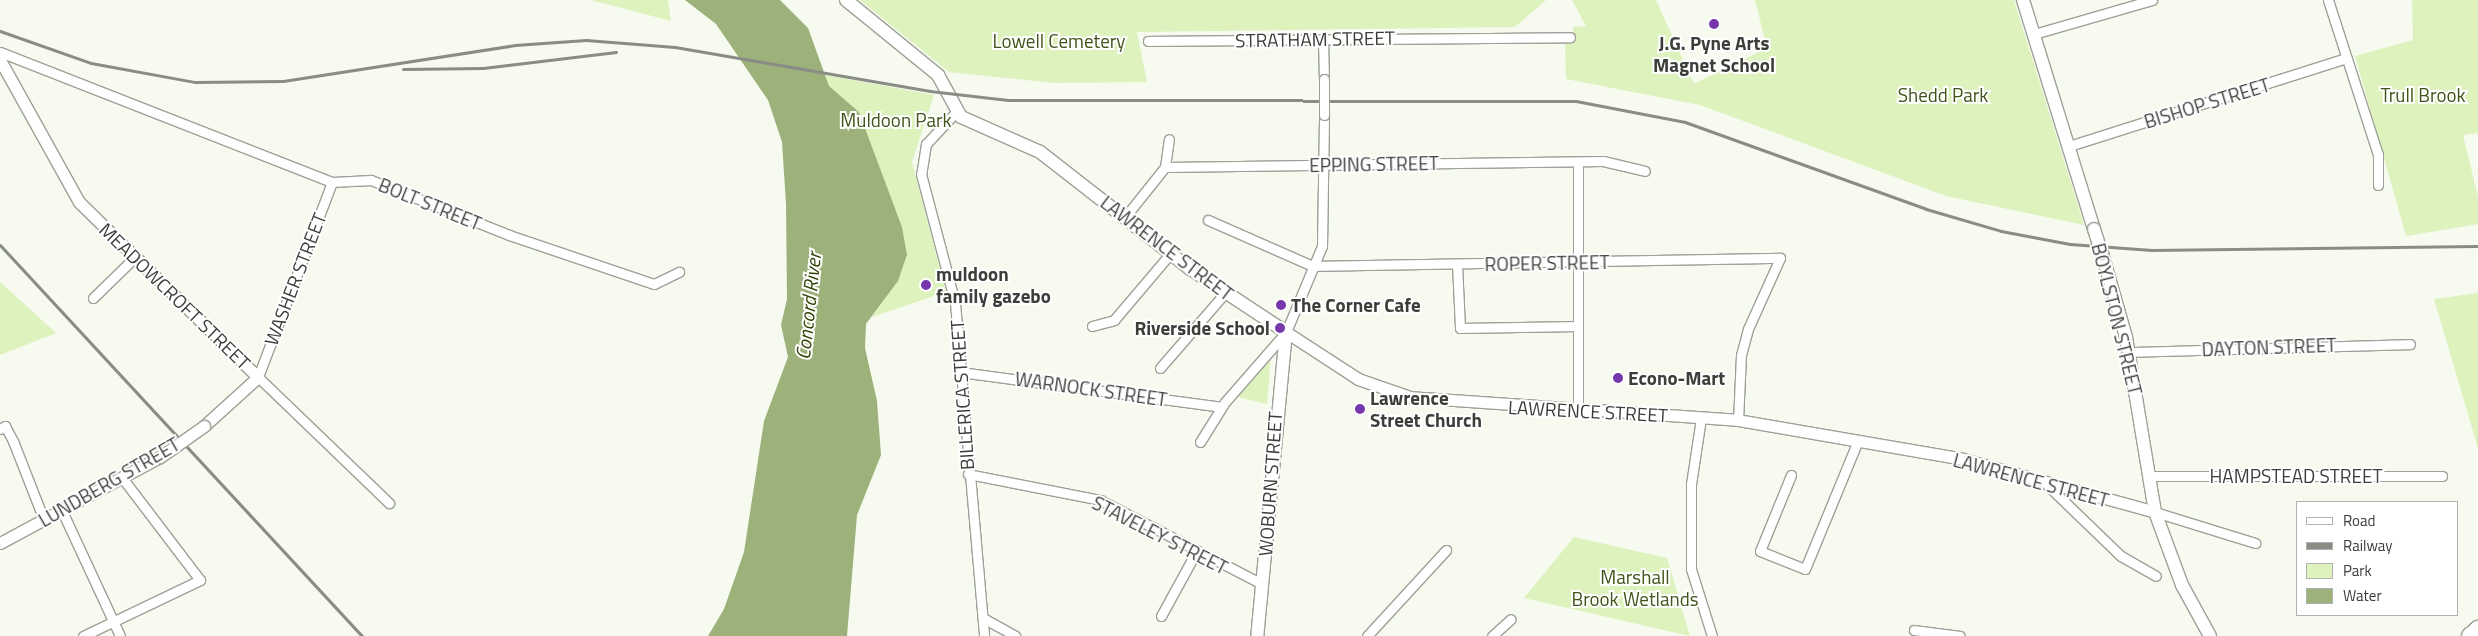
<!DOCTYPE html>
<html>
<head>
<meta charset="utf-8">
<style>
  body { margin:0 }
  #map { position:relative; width:2478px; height:636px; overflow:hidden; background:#f6faef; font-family:"Titillium Web",sans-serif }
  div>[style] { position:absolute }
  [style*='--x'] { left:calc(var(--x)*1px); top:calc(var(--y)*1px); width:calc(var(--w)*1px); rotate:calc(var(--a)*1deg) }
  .green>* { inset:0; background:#ddf2bd }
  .water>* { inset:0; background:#9db27b }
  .roads { filter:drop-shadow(1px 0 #9da197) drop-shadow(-1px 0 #9da197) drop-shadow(0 1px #9da197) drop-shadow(0 -1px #9da197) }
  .minor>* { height:9px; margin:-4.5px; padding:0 4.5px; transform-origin:4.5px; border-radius:4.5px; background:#fff }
  .tertiary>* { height:11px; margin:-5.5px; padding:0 5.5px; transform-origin:5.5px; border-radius:5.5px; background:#fff }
  .secondary>* { height:12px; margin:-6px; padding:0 6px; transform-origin:6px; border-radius:6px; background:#fff }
  .motorway>* { height:16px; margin:-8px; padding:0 8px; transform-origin:8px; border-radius:8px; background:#fff }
  .rail>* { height:3px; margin:-1.5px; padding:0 1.5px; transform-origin:1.5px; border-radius:1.5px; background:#8a8d86 }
  .bridges { filter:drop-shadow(1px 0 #9da197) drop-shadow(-1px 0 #9da197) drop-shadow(0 1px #9da197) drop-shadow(0 -1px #9da197) }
  .minor-bridge>* { height:9px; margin:-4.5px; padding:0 4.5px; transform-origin:4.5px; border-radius:4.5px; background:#fff }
  .tertiary-bridge>* { height:11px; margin:-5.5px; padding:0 5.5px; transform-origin:5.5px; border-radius:5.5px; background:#fff }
  .secondary-bridge>* { height:12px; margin:-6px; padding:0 6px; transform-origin:6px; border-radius:6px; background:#fff }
  .dots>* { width:14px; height:14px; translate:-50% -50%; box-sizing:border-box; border:2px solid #fff; border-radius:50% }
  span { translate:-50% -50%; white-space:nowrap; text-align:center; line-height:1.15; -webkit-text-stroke:4px #fff; paint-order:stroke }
  .street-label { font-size:19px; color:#3c3e3a }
  .park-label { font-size:19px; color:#415419 }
  .poi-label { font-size:19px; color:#3c3e3a; font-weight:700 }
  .left { translate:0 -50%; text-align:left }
  .right { translate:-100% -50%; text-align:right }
  .water-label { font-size:20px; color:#314303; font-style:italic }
  .legend { position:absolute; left:2296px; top:501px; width:162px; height:115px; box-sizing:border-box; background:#fff; border:1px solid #b1b2b0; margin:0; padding:6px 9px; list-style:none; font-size:15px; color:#3c3e3a }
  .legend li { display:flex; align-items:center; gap:10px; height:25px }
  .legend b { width:25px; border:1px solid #b1b2b0 }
</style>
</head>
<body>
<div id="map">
  <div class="green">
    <i style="clip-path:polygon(591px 0,668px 0,671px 21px)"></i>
    <i style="clip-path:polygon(860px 0,1546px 0,1515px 27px,1137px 32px,1147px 82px,1054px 83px,949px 72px)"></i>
    <i style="clip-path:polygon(1572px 0,1656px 0,1694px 84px,1767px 48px,1755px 0,2014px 0,2084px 225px,1946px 196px,1700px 105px,1566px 79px,1565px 44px,1573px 44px,1573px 27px,1586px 26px)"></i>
    <i style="clip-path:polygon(2412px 0,2478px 0,2478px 133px,2463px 135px,2478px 197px,2478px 224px,2406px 236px,2355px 56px,2413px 40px)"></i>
    <i style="clip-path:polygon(825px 75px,934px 95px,912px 162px,946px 292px,872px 317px,898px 281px,907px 256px,902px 227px,859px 112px,829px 86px)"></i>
    <i style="clip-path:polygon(0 282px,56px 333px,0 355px)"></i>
    <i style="clip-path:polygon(2478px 293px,2478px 448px,2434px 299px)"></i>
    <i style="clip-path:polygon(1271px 355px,1267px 404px,1234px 396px)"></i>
    <i style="clip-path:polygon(1574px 537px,1667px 558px,1690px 636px,1524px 598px)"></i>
  </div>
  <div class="water">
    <i style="clip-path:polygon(685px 0,780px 0,808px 28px,829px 86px,859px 112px,902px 227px,907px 255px,898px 281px,866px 324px,865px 348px,877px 401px,881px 455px,857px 515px,847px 636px,708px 636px,724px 609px,744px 552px,764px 421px,788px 357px,781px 325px,787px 299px,786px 204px,782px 142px,768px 100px,716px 24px)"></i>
  </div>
  <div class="roads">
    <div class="minor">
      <i style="--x:2328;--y:0;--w:163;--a:72.1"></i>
      <i style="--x:2378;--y:155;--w:30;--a:90"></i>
      <i style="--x:2034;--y:34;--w:123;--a:-16.1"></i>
      <i style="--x:1323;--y:39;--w:40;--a:88.6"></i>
      <i style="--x:1148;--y:41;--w:422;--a:-0.5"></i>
      <i style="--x:0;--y:52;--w:357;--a:21.4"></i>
      <i style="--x:332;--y:182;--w:39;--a:-3"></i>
      <i style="--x:371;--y:180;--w:149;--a:21.7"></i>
      <i style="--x:509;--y:235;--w:153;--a:18.7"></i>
      <i style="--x:654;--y:284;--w:28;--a:-26"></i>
      <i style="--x:956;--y:112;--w:44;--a:133.2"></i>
      <i style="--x:926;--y:144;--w:30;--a:99"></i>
      <i style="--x:921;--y:174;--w:133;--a:75.2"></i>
      <i style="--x:955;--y:303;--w:334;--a:85"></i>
      <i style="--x:2069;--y:146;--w:291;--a:-17.6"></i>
      <i style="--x:1578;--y:162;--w:249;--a:90"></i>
      <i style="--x:1165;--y:167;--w:28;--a:-82"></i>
      <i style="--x:332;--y:182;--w:209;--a:110.8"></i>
      <i style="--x:258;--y:377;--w:182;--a:43.9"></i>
      <i style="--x:1125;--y:217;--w:64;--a:-51.3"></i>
      <i style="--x:1165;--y:167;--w:438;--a:-0.8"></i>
      <i style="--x:1603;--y:161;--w:43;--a:13.4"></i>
      <i style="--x:1208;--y:220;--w:115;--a:23.7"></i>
      <i style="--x:1313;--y:266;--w:467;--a:-1"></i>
      <i style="--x:1780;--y:258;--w:78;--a:114.3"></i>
      <i style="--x:1748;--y:329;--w:27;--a:105"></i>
      <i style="--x:1741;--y:355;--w:65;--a:92.6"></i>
      <i style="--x:1457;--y:264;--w:64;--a:87.3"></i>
      <i style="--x:1460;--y:328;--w:118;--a:-1"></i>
      <i style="--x:93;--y:298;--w:59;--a:-44.3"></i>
      <i style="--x:1092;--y:326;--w:23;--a:-15"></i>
      <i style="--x:1114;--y:320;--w:87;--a:-49.7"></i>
      <i style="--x:2129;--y:352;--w:281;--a:-1.6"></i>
      <i style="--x:1160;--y:368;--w:99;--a:-49.1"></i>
      <i style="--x:960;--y:372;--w:263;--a:7.6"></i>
      <i style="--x:1701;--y:418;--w:67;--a:98.6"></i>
      <i style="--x:1691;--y:484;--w:85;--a:90"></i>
      <i style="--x:1691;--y:569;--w:70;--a:72.6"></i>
      <i style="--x:0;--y:429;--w:6;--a:-31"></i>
      <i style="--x:5;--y:426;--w:17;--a:62"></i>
      <i style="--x:13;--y:441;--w:85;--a:68.6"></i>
      <i style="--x:1200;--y:442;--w:47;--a:-58"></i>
      <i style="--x:1225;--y:402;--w:93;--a:-48.9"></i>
      <i style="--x:1286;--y:332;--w:93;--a:-67.3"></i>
      <i style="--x:1322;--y:246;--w:131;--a:-89.1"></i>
      <i style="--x:968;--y:474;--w:135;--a:11.1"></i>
      <i style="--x:1100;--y:500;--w:182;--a:27.4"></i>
      <i style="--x:1791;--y:475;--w:82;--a:112.2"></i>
      <i style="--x:1760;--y:551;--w:48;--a:21.8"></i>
      <i style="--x:1805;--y:569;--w:136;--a:-67.6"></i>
      <i style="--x:2150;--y:476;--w:292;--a:0"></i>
      <i style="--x:2043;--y:481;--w:108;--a:43.9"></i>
      <i style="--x:2121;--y:556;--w:40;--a:29.7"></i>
      <i style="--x:62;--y:511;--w:138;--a:65.1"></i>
      <i style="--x:2155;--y:512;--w:105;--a:17.2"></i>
      <i style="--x:1161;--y:616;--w:73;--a:-61.3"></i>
      <i style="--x:983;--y:618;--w:37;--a:29"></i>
      <i style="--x:1914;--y:630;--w:46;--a:7.4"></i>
      <i style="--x:83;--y:636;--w:130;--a:-25.6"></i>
      <i style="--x:200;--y:580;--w:127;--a:-127.3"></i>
      <i style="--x:1367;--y:636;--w:117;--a:-47.4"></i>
      <i style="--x:1492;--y:636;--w:25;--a:-42"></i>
    </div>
    <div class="tertiary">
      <i style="--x:0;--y:60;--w:162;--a:60.9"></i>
      <i style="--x:79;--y:202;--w:250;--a:44.4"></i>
      <i style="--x:258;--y:377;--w:73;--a:137.8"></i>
      <i style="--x:1286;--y:332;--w:86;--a:33.1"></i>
      <i style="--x:1358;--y:379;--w:55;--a:19.1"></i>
      <i style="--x:1410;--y:397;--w:329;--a:4"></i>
      <i style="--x:1738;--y:420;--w:228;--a:9.8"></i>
      <i style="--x:1963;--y:459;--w:199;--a:15.4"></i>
      <i style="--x:0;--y:543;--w:182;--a:-28.3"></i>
    </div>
    <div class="secondary">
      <i style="--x:846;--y:0;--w:119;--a:39.2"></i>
      <i style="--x:938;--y:75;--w:48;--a:61.3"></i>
      <i style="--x:961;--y:117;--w:86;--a:23.9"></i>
      <i style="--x:1040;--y:152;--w:189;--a:37.9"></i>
      <i style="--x:1189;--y:268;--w:116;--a:33.4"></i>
      <i style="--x:1286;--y:332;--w:305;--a:95.4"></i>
      <i style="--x:2023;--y:0;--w:240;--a:72.8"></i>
      <i style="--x:2102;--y:253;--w:87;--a:74.1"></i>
      <i style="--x:2126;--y:337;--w:177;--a:80.6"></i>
      <i style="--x:2155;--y:512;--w:78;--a:69.7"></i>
      <i style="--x:2182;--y:585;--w:58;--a:61.2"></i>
    </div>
    <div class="motorway">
      <i style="--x:2470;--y:636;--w:11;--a:-41"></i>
    </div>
  </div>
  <div class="rail">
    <i style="--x:0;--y:31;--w:96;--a:19.4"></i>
    <i style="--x:91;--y:63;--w:106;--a:10.4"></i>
    <i style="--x:195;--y:82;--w:88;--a:-0.7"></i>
    <i style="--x:283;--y:81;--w:235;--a:-8.8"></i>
    <i style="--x:515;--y:45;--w:71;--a:-4"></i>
    <i style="--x:586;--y:40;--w:89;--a:4.5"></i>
    <i style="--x:675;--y:47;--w:259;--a:9.8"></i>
    <i style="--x:930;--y:91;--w:79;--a:6.6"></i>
    <i style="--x:1008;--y:100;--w:568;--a:0.1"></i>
    <i style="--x:1576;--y:101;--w:111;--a:10.9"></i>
    <i style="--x:1685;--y:122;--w:256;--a:19.8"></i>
    <i style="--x:1926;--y:209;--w:78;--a:16.3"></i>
    <i style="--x:2001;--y:231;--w:70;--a:10.7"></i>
    <i style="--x:2070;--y:244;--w:82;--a:4.2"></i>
    <i style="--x:2152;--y:250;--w:326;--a:-0.7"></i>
    <i style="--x:403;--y:69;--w:80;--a:-0.7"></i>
    <i style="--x:483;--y:68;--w:134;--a:-6.9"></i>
    <i style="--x:0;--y:245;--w:533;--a:47.21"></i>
  </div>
  <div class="bridges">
    <div class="minor-bridge">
      <i style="--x:1324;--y:79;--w:36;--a:90"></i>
    </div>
    <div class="tertiary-bridge">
      <i style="--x:160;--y:457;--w:54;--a:-35.2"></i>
    </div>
    <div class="secondary-bridge">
      <i style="--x:2094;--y:229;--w:25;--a:72"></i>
    </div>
  </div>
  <div class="dots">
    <i style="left:1714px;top:24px;background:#7637ac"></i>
    <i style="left:926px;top:285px;background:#7637ac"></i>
    <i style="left:1281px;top:305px;background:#7637ac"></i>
    <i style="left:1280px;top:328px;background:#7637ac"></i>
    <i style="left:1618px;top:378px;background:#7637ac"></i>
    <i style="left:1360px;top:409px;background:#7637ac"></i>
  </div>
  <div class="street-label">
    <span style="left:1315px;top:39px;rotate:-1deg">STRATHAM STREET</span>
    <span style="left:2207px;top:103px;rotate:-17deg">BISHOP STREET</span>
    <span style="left:1374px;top:164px;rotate:-1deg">EPPING STREET</span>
    <span style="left:430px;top:204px;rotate:22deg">BOLT STREET</span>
    <span style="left:1167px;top:248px;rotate:37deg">LAWRENCE STREET</span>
    <span style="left:1547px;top:263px;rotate:-1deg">ROPER STREET</span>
    <span style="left:295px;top:279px;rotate:-69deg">WASHER STREET</span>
    <span style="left:175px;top:296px;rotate:44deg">MEADOWCROFT STREET</span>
    <span style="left:2117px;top:319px;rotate:76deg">BOYLSTON STREET</span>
    <span style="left:2269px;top:347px;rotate:-2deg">DAYTON STREET</span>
    <span style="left:1091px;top:389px;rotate:8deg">WARNOCK STREET</span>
    <span style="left:962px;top:395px;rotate:-94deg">BILLERICA STREET</span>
    <span style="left:1588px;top:411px;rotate:3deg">LAWRENCE STREET</span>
    <span style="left:2296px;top:476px">HAMPSTEAD STREET</span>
    <span style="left:2031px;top:480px;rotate:15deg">LAWRENCE STREET</span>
    <span style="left:109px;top:482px;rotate:-30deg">LUNDBERG STREET</span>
    <span style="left:1270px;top:484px;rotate:-86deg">WOBURN STREET</span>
    <span style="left:1160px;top:535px;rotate:27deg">STAVELEY STREET</span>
  </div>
  <div class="park-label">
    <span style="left:1059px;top:41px">Lowell Cemetery</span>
    <span style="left:1943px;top:95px">Shedd Park</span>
    <span style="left:2423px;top:95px">Trull Brook</span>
    <span style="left:896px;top:120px">Muldoon Park</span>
    <span style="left:1635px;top:588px">Marshall<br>Brook Wetlands</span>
  </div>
  <div class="poi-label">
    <span style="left:1714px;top:54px">J.G. Pyne Arts<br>Magnet School</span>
    <span class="left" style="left:936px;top:285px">muldoon<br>family gazebo</span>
    <span class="left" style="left:1291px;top:305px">The Corner Cafe</span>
    <span class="right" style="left:1270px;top:328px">Riverside School</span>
    <span class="left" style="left:1628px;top:378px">Econo-Mart</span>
    <span class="left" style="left:1370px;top:409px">Lawrence<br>Street Church</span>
  </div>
  <div class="water-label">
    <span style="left:808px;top:306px;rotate:-84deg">Concord River</span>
  </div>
  <ul class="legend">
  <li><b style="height:6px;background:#fff"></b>Road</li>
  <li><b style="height:6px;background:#8a8d86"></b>Railway</li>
  <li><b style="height:14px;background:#ddf2bd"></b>Park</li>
  <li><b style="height:14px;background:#9db27b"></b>Water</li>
  </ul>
</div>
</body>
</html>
